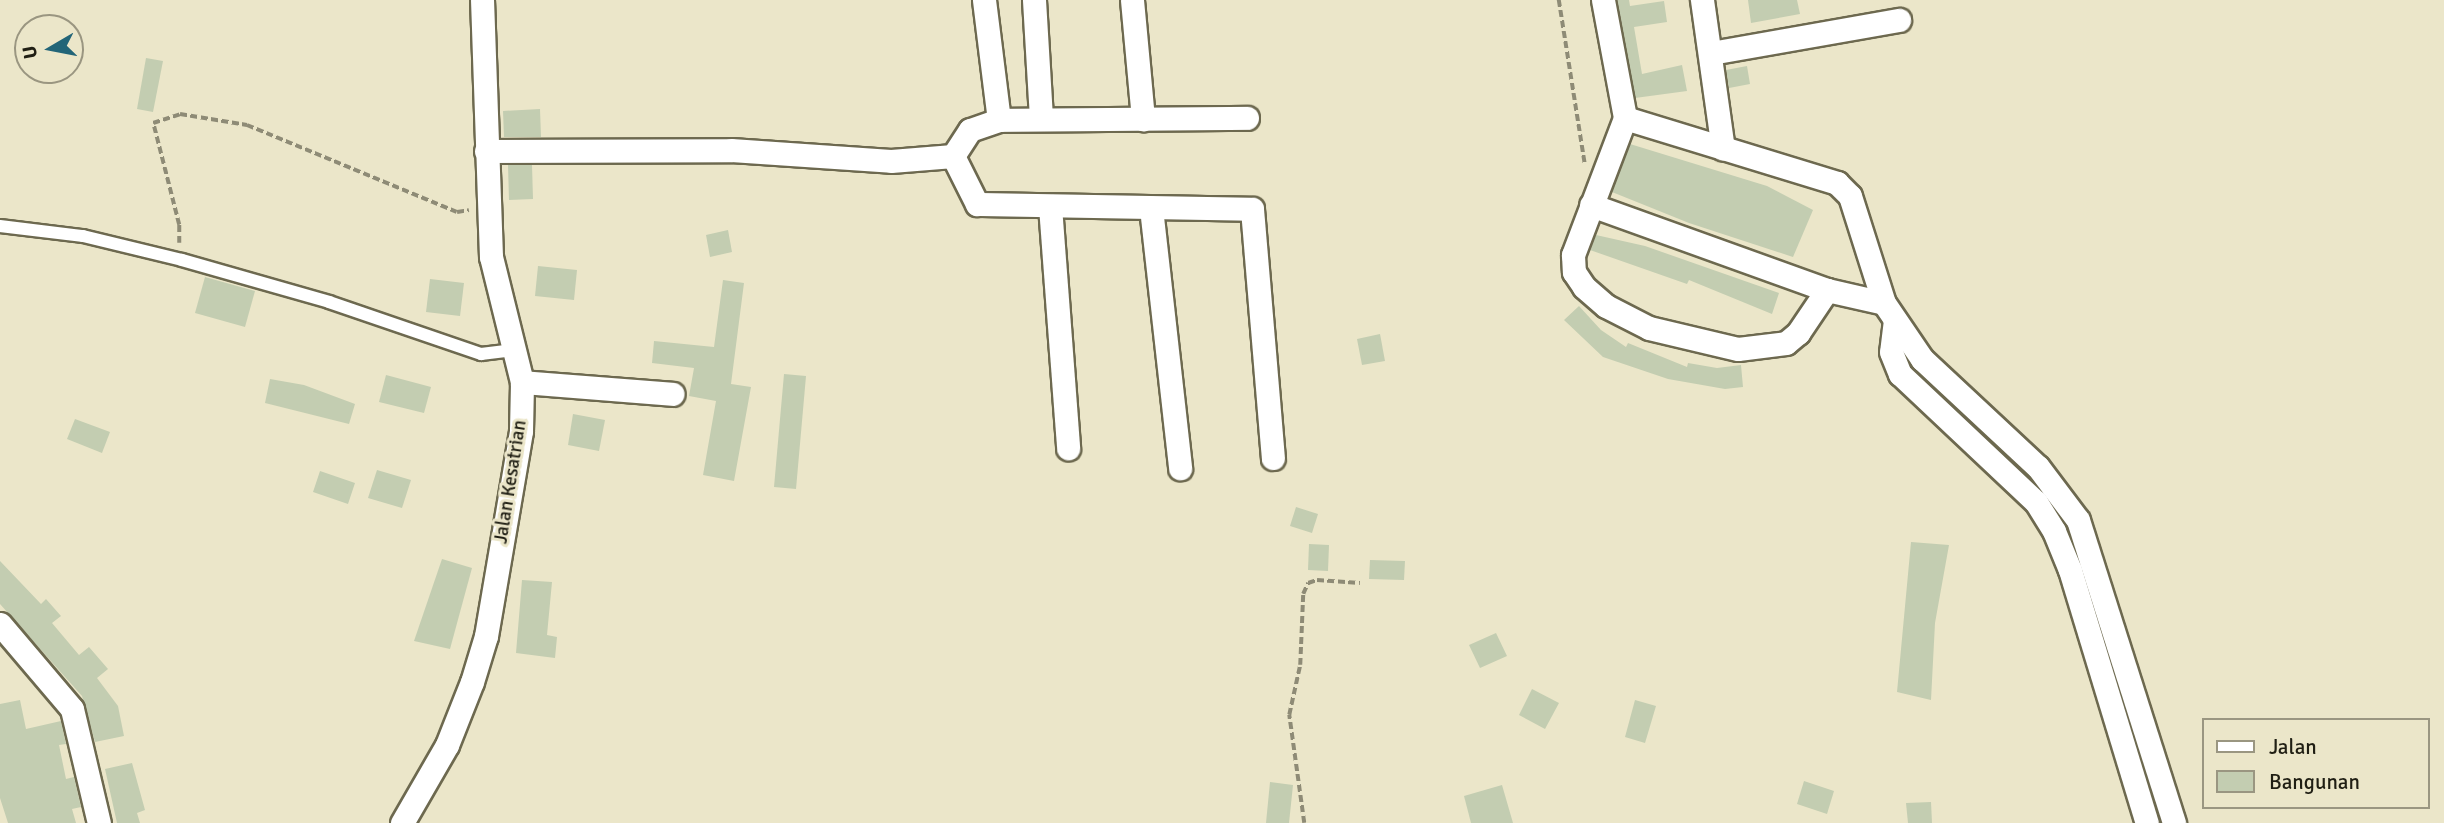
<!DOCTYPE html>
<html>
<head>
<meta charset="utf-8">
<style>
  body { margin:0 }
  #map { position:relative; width:2444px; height:823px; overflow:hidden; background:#ebe6c9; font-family:Signika,sans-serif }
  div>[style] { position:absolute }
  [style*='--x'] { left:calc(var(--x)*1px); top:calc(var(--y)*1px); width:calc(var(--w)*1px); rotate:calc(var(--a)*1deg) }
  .building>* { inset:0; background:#c3cdb1 }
  .path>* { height:3.5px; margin-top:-1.75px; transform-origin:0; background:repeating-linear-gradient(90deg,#8e8b76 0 7px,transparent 0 10.5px) }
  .roads { filter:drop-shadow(2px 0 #6d694f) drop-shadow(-2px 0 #6d694f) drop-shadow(0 2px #6d694f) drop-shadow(0 -2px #6d694f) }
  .service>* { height:12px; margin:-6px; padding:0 6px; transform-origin:6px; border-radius:6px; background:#fff }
  .minor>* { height:23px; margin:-11.5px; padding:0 11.5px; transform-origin:11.5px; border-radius:11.5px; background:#fff }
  span { translate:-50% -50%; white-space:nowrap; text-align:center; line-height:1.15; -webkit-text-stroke:6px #ebe6c9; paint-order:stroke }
  .street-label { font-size:19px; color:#201f14 }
  .legend { position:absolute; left:2202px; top:718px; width:228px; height:91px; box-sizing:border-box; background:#ebe6c9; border:2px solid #9a9681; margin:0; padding:9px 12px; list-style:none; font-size:21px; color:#201f14 }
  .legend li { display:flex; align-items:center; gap:14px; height:35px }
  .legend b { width:35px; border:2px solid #9a9681 }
  .north { position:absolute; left:14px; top:14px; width:70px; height:70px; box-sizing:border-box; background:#ebe6c9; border:2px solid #9a9681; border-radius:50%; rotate:260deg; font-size:19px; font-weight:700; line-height:28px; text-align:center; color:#201f14 }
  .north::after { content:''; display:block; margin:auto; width:24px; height:32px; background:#226578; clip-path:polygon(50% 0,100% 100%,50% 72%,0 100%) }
</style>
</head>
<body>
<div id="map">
  <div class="building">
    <i style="clip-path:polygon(1617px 0,1629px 0,1630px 6px,1664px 1px,1667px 22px,1634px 27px,1642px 74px,1682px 65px,1687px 91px,1635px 98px)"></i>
    <i style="clip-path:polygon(1748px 0,1797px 0,1800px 14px,1751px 23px)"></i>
    <i style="clip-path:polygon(146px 58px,163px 61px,153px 112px,137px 109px)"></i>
    <i style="clip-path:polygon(1747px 66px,1750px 84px,1729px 88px,1726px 70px)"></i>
    <i style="clip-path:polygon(540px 109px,541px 137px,504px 137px,503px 111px)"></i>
    <i style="clip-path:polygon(1630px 144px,1767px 186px,1813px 210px,1793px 257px,1689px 223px,1612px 192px)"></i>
    <i style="clip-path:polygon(508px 165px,532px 165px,533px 199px,509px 200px)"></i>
    <i style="clip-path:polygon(728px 230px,732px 252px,710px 257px,706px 235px)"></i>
    <i style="clip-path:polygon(1596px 235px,1645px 246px,1779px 293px,1772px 314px,1689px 280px,1687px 284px,1590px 250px)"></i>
    <i style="clip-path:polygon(538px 266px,577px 270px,574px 300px,535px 296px)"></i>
    <i style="clip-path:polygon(205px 277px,255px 291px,245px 327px,195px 313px)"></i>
    <i style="clip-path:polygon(430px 279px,464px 283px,460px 316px,426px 312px)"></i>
    <i style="clip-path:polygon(723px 280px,744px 283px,731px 384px,751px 387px,734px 481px,703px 475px,716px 401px,689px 396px,694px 368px,652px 363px,654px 341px,714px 347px)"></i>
    <i style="clip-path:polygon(1579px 306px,1601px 330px,1626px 347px,1628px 343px,1687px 367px,1688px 363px,1717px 368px,1741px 365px,1743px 387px,1725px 389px,1668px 379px,1603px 357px,1564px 320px)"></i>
    <i style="clip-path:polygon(1380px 334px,1385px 361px,1362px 365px,1357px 339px)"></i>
    <i style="clip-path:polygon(784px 374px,806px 376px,796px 489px,774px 487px)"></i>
    <i style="clip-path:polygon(386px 375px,431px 387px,424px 413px,379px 402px)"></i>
    <i style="clip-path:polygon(270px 379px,304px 385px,355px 404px,349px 424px,265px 403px)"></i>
    <i style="clip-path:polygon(573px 414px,605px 420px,599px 451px,568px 445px)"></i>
    <i style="clip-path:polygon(75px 419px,110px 432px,102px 453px,67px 439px)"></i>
    <i style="clip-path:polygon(377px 470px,411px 480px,402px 508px,368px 498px)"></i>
    <i style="clip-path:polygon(320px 471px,355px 483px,348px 504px,313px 492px)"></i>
    <i style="clip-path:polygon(1296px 507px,1318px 514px,1312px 533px,1290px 526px)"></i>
    <i style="clip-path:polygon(1911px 542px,1949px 545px,1935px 623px,1931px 700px,1897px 692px)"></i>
    <i style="clip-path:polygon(1309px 544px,1329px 545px,1328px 571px,1308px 570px)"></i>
    <i style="clip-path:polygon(442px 559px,472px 568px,450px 649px,414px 641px)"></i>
    <i style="clip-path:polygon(1370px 560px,1405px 561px,1404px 580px,1369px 579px)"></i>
    <i style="clip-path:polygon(0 561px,41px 604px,46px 599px,61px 616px,52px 623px,79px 655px,89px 647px,108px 669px,97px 678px,118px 706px,124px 736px,95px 742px,82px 696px,0 604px)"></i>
    <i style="clip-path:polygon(522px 580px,552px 582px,547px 635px,557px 637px,555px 658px,516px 653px)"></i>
    <i style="clip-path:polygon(1496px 633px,1507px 656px,1480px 668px,1469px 645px)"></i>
    <i style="clip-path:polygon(1532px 689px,1559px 703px,1545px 729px,1519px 715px)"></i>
    <i style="clip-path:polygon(20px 700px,26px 729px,61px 721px,66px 744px,59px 745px,66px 779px,74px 777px,81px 807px,72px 809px,76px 823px,8px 823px,0 798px,0 704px)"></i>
    <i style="clip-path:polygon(1635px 700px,1656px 706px,1645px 743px,1625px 737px)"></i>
    <i style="clip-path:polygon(132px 763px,145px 810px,137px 813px,140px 823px,117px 823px,105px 769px)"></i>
    <i style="clip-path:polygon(1804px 781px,1834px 791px,1827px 814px,1797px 804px)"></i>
    <i style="clip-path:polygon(1270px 782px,1293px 785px,1289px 823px,1266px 823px)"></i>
    <i style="clip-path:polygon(1502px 785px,1513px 823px,1471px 823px,1464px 796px)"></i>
    <i style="clip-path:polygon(1931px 802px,1932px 823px,1908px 823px,1906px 803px)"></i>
  </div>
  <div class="path">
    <i style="--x:1559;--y:0;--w:166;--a:81"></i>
    <i style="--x:179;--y:243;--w:18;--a:-90"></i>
    <i style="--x:179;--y:225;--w:105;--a:-104.3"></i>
    <i style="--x:153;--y:123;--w:28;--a:-18"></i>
    <i style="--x:180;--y:114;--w:68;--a:9.3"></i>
    <i style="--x:247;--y:125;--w:227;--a:22.5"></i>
    <i style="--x:457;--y:212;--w:12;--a:-9"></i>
    <i style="--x:1304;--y:823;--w:109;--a:-97.9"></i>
    <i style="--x:1289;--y:715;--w:51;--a:-77.6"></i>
    <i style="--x:1300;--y:665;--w:71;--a:-87.6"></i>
    <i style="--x:1303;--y:594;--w:12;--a:-66"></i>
    <i style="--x:1308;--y:583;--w:9;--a:-18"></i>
    <i style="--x:1317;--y:580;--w:43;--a:4"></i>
  </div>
  <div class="roads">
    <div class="service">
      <i style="--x:0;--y:226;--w:84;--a:6.9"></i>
      <i style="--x:83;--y:236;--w:102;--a:13.6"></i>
      <i style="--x:182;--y:260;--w:153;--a:15.9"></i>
      <i style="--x:329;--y:302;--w:161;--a:18.9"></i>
      <i style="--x:481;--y:354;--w:33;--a:-7"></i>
    </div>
    <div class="minor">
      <i style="--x:984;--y:0;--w:121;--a:82.9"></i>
      <i style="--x:1034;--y:0;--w:119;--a:86.6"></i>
      <i style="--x:1132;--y:0;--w:120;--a:84.7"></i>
      <i style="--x:1603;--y:0;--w:120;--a:79.4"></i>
      <i style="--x:1625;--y:118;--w:147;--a:110.8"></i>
      <i style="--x:1573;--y:255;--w:17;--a:87"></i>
      <i style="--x:1574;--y:272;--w:18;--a:56"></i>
      <i style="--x:1584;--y:287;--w:29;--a:41"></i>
      <i style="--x:1606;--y:306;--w:48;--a:27.1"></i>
      <i style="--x:1649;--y:328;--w:91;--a:13.3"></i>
      <i style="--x:1738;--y:349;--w:48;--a:-7.1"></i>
      <i style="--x:1786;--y:343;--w:16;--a:-40"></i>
      <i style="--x:1798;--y:333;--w:52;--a:-56"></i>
      <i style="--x:1702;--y:0;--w:150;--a:82"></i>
      <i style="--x:1711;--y:53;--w:191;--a:-10"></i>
      <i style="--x:1625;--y:118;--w:222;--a:17"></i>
      <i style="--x:1837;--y:183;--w:18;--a:45"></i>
      <i style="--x:1850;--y:196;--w:112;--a:72.4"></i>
      <i style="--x:1884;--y:303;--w:68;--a:55.8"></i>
      <i style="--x:1922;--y:359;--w:158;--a:43"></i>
      <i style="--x:2038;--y:467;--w:66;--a:53"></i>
      <i style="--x:2078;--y:520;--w:318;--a:72.4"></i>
      <i style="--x:486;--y:151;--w:245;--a:-0.2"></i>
      <i style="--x:731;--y:150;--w:160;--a:3.9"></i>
      <i style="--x:891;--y:161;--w:62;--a:-4.6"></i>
      <i style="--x:953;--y:156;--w:54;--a:63.4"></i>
      <i style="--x:977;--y:204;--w:275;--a:1"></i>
      <i style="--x:1252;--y:209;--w:250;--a:85.2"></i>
      <i style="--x:953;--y:156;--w:31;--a:-57"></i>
      <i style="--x:970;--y:130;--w:31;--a:-19"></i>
      <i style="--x:999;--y:120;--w:248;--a:-0.5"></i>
      <i style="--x:1591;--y:205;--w:251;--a:19.8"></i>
      <i style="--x:1827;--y:290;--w:58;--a:12.8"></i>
      <i style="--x:1050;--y:206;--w:243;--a:85.7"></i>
      <i style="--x:1151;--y:208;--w:262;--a:83.6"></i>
      <i style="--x:1895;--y:320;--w:32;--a:97"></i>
      <i style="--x:1891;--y:352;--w:24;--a:68"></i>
      <i style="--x:1900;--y:374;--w:187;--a:43.3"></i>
      <i style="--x:2036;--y:502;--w:34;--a:58"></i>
      <i style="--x:2054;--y:531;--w:42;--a:67.7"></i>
      <i style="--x:2070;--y:570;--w:264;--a:73.1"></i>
      <i style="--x:522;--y:382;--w:151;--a:4.5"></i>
      <i style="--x:0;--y:624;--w:111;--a:49.7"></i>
      <i style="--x:72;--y:709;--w:117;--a:76.7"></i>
      <i style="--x:402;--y:823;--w:90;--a:-60"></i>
      <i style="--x:447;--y:745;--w:68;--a:-68.4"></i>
      <i style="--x:472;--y:682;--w:48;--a:-73.1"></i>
      <i style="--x:486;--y:636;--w:208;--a:-80.3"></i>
      <i style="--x:521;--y:431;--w:49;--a:-88.8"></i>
      <i style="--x:522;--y:382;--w:129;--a:-103.9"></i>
      <i style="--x:491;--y:257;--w:257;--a:-92"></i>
    </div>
  </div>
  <div class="street-label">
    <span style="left:511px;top:482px;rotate:-81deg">Jalan Kesatrian</span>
  </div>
  <ul class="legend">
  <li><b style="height:9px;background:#fff"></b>Jalan</li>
  <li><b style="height:19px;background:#c3cdb1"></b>Bangunan</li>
  </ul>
  <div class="north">U</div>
</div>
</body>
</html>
